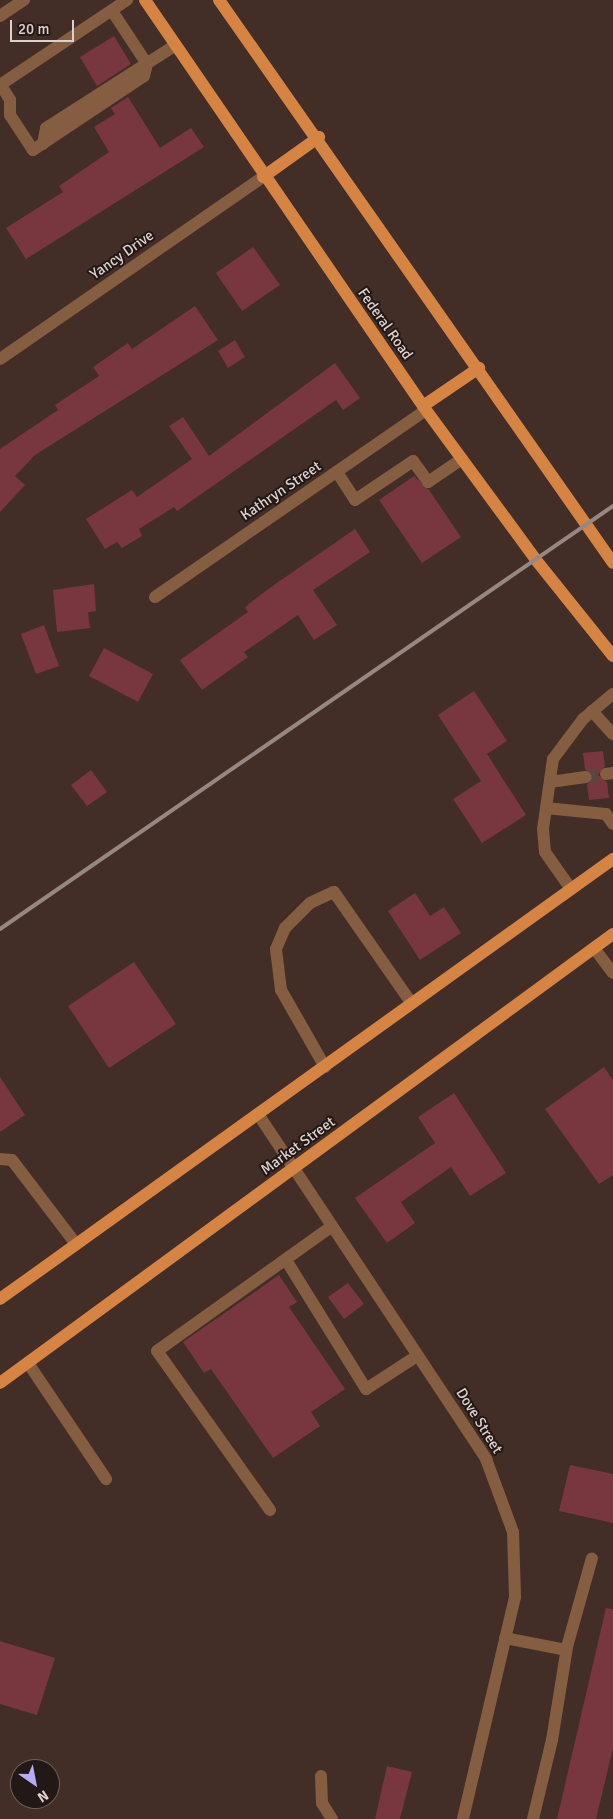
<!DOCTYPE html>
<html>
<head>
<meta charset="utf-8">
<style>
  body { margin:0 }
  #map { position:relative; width:613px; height:1819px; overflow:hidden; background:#422d27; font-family:Signika,sans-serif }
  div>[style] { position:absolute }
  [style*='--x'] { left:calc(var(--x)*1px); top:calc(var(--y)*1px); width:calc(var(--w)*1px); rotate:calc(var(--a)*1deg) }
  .building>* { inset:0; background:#78373f }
  .minor-tunnel>* { height:12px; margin-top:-6px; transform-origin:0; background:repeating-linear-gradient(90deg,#594640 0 12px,transparent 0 18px) }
  .minor>* { height:12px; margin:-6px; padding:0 6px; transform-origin:6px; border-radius:6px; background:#855d40 }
  .major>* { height:12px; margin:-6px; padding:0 6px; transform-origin:6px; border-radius:6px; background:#d58443 }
  .rail>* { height:4px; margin:-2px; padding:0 2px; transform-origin:2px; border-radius:2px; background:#978782 }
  span { translate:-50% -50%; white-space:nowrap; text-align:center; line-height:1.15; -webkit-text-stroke:4px #221815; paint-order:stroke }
  .street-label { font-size:15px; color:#ded1cd }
  .north { position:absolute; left:10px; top:1759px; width:50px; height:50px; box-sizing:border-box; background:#221815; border:1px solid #6d625f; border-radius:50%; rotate:147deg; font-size:14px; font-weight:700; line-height:20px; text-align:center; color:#ded1cd }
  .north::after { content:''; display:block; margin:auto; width:18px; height:22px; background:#b6acf8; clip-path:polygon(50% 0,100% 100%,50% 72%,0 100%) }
  .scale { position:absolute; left:10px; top:20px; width:64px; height:22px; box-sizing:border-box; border:2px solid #ded1cd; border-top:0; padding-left:6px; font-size:15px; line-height:18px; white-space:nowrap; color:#ded1cd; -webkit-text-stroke:4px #221815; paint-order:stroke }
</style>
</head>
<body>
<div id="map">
  <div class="building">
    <i style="clip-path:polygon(114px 36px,131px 64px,97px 86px,80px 57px)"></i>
    <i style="clip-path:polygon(128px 97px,160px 148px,191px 128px,204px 147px,26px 259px,6px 228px,63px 192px,59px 186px,109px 152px,94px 127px,115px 114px,111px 108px)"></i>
    <i style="clip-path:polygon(253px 247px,280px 285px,242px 311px,216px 273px)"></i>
    <i style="clip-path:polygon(195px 306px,218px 340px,35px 455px,15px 476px,25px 485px,0 512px,0 449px,58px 410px,55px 405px,99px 376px,93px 367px,128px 343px,132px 349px)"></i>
    <i style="clip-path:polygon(235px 340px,245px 357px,228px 368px,218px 351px)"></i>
    <i style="clip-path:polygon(335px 363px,360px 398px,343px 410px,336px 400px,177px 511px,174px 507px,139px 529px,142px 536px,122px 548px,117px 542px,105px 549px,86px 519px,132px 490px,137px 497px,192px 459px,169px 426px,183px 417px,209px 456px)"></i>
    <i style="clip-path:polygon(414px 476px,429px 490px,461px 537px,422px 563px,379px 500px)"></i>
    <i style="clip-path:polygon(355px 529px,370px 552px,313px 590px,337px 625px,314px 640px,298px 615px,244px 652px,248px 657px,202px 690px,180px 660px,248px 612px,245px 607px,271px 587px)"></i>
    <i style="clip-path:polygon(94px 584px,96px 611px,88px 612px,90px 628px,57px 632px,53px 590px)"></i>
    <i style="clip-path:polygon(44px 625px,59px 666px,36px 674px,21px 634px)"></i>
    <i style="clip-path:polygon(104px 648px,153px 674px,138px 702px,89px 676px)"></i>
    <i style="clip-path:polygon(474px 691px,507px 741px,487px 754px,526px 815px,482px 843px,453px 799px,481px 781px,438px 715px)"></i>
    <i style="clip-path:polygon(603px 751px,605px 766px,598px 775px,607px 782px,609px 798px,589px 800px,587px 785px,594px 776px,585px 769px,583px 753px)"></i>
    <i style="clip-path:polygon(91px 770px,107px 792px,87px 806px,71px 785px)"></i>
    <i style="clip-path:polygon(415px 893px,430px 916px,444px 907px,461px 933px,420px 960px,388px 911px)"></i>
    <i style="clip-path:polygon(134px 962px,176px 1024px,109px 1068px,68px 1006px)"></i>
    <i style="clip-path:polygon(604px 1067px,613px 1080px,613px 1175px,599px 1184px,545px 1109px)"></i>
    <i style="clip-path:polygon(0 1077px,25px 1115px,0 1132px)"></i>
    <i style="clip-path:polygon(454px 1093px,506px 1173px,470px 1196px,451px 1167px,401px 1202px,415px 1223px,387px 1243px,355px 1198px,435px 1143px,418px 1117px)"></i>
    <i style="clip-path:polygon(279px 1275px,297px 1302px,289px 1307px,345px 1389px,311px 1412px,320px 1426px,273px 1458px,211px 1369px,204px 1373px,183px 1342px)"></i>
    <i style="clip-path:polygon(348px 1283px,364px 1304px,344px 1319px,328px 1297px)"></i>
    <i style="clip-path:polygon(570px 1465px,613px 1474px,613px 1523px,559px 1511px)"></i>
    <i style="clip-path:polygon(606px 1608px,613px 1609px,613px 1748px,596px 1819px,557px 1819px)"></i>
    <i style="clip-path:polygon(0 1641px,55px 1658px,37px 1715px,0 1704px)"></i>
    <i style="clip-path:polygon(387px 1766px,412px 1772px,400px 1819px,375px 1819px)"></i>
  </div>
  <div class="minor-tunnel">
    <i style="--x:586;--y:777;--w:20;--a:-9"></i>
  </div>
  <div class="minor">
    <i style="--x:0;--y:16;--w:29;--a:-34"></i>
    <i style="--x:0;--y:85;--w:153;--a:-33.8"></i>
    <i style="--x:2;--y:87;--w:15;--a:58"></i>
    <i style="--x:10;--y:100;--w:15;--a:90"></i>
    <i style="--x:10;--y:115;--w:42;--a:56.7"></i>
    <i style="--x:33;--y:150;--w:133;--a:-33.7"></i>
    <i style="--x:144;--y:76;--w:12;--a:-76"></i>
    <i style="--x:147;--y:64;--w:64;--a:-123.4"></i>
    <i style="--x:43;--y:144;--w:16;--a:-79"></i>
    <i style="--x:46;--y:128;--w:152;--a:-32.6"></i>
    <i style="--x:0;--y:359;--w:320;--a:-34.7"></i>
    <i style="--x:337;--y:472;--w:33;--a:57"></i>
    <i style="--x:355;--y:500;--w:70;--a:-33.9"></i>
    <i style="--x:413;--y:461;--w:26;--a:54"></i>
    <i style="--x:428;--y:482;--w:41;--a:-34.1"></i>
    <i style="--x:155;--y:597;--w:329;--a:-34.6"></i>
    <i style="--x:592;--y:711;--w:31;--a:48"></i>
    <i style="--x:606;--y:774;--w:7;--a:-8"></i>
    <i style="--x:550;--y:782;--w:36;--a:-8"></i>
    <i style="--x:546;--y:808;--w:60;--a:5.7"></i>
    <i style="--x:606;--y:814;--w:12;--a:55"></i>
    <i style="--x:571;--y:889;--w:45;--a:-125.1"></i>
    <i style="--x:545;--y:852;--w:23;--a:-95"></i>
    <i style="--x:543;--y:829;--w:71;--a:-81.9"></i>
    <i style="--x:553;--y:759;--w:50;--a:-53.1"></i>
    <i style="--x:583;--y:719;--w:39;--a:-40"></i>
    <i style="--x:594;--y:948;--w:31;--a:53"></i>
    <i style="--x:325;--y:1067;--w:89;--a:-119.7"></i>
    <i style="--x:281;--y:990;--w:41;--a:-97"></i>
    <i style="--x:276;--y:949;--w:23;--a:-67"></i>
    <i style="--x:285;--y:928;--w:35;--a:-45"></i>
    <i style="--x:310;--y:903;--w:26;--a:-25"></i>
    <i style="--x:334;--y:892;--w:133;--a:55.1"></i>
    <i style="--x:258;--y:1114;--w:414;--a:56.5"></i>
    <i style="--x:486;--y:1459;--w:78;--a:69.7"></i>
    <i style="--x:513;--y:1532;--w:65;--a:88.2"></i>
    <i style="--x:515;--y:1597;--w:228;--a:103.2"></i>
    <i style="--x:0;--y:1159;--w:12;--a:5"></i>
    <i style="--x:12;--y:1160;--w:106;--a:52.7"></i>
    <i style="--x:286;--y:1260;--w:152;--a:58.2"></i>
    <i style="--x:366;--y:1389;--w:61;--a:-32.9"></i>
    <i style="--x:28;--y:1363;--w:140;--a:56.1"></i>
    <i style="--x:270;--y:1510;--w:195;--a:-125.4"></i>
    <i style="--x:157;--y:1351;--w:215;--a:-35.5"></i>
    <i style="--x:505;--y:1638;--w:62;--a:11.1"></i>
    <i style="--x:321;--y:1776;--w:27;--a:88"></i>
    <i style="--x:322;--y:1803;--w:19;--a:58"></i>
    <i style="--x:533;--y:1819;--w:81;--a:-76.5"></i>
    <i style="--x:552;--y:1740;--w:94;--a:-80.8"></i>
    <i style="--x:567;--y:1647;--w:92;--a:-74.3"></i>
  </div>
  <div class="major">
    <i style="--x:145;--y:0;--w:492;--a:55.6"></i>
    <i style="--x:423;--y:406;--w:191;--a:53.7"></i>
    <i style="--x:536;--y:560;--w:123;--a:51.3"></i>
    <i style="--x:219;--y:0;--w:687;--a:55.01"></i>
    <i style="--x:263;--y:177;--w:69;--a:-35.5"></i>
    <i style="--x:423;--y:406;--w:68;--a:-34.2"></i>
    <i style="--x:0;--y:1299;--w:755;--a:-35.67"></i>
    <i style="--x:0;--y:1383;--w:760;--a:-36.22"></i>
  </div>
  <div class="rail">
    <i style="--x:0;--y:929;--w:745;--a:-34.61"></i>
  </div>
  <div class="street-label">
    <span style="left:122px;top:255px;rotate:-35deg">Yancy Drive</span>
    <span style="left:385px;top:324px;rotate:55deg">Federal Road</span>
    <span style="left:281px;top:491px;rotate:-34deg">Kathryn Street</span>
    <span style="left:298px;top:1146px;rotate:-36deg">Market Street</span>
    <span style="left:479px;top:1421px;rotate:58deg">Dove Street</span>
  </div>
  <div class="north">N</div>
  <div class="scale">20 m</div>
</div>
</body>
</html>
